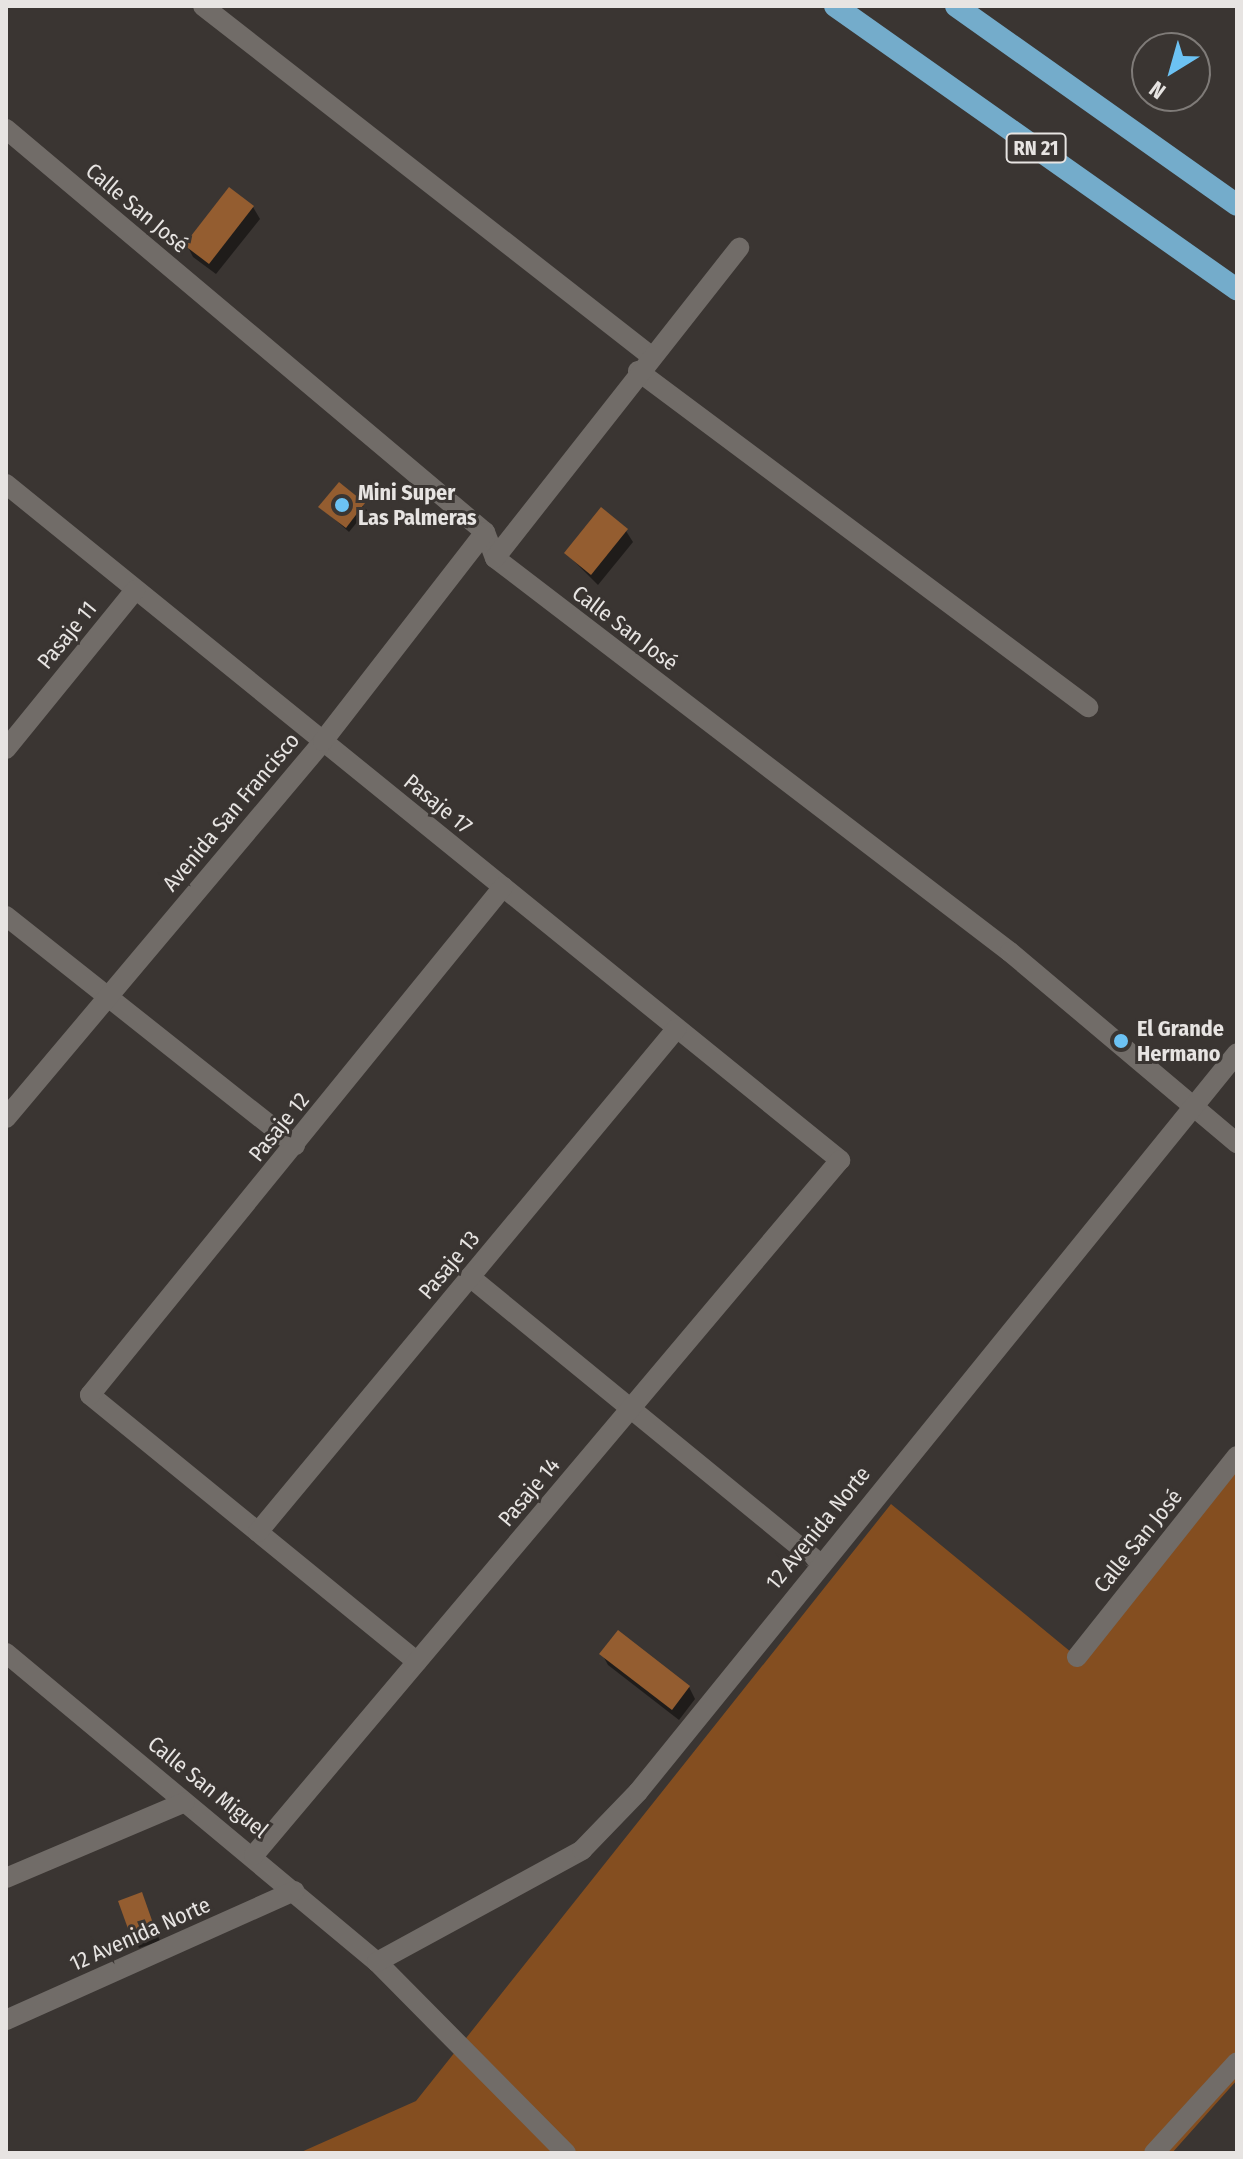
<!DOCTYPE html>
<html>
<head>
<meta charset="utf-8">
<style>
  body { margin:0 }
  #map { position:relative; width:1243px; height:2159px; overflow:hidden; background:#3a3532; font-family:"Fira Sans Condensed",sans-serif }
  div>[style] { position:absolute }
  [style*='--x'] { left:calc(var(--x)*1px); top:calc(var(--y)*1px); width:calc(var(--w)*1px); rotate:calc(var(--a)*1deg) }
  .forest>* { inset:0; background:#844e20 }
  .shadow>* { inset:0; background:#0007 }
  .building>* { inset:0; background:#945d30 }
  .pedestrian>* { height:20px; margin:-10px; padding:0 10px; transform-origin:10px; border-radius:10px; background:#716c68 }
  .minor>* { height:20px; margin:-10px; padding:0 10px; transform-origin:10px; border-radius:10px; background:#716c68 }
  .trunk>* { height:22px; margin:-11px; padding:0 11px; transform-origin:11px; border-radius:11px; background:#74accb }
  .dots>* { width:22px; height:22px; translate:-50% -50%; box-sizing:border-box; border:4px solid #3a3532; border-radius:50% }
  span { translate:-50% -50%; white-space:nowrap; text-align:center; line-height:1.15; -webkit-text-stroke:6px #3a3532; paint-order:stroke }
  .shield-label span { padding:2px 6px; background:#3a3532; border:2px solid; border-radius:6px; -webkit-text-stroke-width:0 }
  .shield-label { font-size:20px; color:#e7e4e2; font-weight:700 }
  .street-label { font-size:22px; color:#e7e4e2 }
  .poi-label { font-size:22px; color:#e7e4e2; font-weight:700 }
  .left { translate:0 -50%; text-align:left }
  .frame { position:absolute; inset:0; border:8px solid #e7e4e2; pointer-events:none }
  .north { position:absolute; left:1131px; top:32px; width:80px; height:80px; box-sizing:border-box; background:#3a3532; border:2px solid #7f7b78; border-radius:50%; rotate:217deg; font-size:22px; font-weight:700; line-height:32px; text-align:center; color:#e7e4e2 }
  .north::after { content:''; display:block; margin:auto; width:28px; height:36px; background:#6cc2f3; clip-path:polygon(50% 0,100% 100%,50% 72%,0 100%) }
</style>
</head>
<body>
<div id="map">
  <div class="forest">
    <i style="clip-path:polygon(1237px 1455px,1237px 2080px,1172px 2153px,299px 2153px,416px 2101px,891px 1504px,1077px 1657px)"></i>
  </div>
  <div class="shadow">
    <i style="clip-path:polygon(253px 207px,260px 219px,216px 274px,193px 257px,187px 245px)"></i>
    <i style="clip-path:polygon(339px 484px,367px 510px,349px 532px,321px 507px)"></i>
    <i style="clip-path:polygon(626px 531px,633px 542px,598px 585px,566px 553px)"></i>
    <i style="clip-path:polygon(602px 1654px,689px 1687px,695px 1699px,679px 1720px,608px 1665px)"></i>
    <i style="clip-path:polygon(141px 1895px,160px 1941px,139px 1948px,120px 1902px)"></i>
  </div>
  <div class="building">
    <i style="clip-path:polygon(229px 187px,254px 206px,209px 264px,184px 245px)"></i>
    <i style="clip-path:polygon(339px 482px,365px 503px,346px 528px,318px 507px)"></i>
    <i style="clip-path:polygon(601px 507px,628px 529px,591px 575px,564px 553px)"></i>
    <i style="clip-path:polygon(618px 1630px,690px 1686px,672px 1710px,599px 1654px)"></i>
    <i style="clip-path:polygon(142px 1892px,155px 1929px,131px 1937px,118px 1901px)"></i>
  </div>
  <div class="pedestrian">
    <i style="--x:6;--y:484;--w:1074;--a:39.03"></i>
    <i style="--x:90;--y:1395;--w:422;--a:39.2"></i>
  </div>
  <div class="minor">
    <i style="--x:203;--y:6;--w:569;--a:38"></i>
    <i style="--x:6;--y:129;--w:626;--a:40.08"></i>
    <i style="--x:485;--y:532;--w:28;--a:69"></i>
    <i style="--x:495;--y:558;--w:648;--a:37.42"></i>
    <i style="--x:1010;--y:952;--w:297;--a:40.1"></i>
    <i style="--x:638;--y:371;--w:562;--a:36.75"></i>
    <i style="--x:495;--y:558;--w:395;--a:-51.8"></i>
    <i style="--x:6;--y:749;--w:205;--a:-50.9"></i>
    <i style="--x:6;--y:916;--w:369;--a:38.4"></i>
    <i style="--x:6;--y:1118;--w:493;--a:-49.9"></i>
    <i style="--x:323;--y:741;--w:264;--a:-52.2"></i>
    <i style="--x:470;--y:1277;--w:451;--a:39.3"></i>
    <i style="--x:90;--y:1395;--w:655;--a:-50.89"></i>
    <i style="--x:258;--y:1532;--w:655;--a:-50.26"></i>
    <i style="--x:6;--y:1653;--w:483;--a:39.8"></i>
    <i style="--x:377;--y:1962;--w:269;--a:45.3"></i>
    <i style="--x:1077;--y:1657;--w:257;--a:-51.5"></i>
    <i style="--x:254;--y:1855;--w:909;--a:-49.86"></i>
    <i style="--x:6;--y:1878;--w:194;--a:-23"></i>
    <i style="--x:377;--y:1962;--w:234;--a:-28.6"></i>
    <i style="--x:582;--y:1850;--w:81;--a:-46"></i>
    <i style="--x:638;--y:1792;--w:951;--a:-50.97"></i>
    <i style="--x:6;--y:2020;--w:316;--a:-24.1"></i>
    <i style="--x:1154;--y:2153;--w:123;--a:-47.6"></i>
  </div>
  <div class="trunk">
    <i style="--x:835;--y:6;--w:492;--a:35.2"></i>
    <i style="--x:956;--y:6;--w:344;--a:35.3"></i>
  </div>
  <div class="dots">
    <i style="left:342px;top:505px;background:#6cc2f3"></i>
    <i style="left:1121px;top:1041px;background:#6cc2f3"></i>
  </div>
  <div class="shield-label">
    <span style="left:1036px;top:148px">RN 21</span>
  </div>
  <div class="street-label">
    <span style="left:137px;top:208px;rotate:40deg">Calle San José</span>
    <span style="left:625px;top:628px;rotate:37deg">Calle San José</span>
    <span style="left:67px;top:635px;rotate:-51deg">Pasaje 11</span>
    <span style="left:438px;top:804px;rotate:39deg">Pasaje 17</span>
    <span style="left:231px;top:812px;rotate:-50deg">Avenida San Francisco</span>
    <span style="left:279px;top:1127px;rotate:-51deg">Pasaje 12</span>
    <span style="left:449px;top:1265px;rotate:-50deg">Pasaje 13</span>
    <span style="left:529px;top:1492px;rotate:-50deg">Pasaje 14</span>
    <span style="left:818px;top:1528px;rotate:-51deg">12 Avenida Norte</span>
    <span style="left:1138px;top:1541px;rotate:-51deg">Calle San José</span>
    <span style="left:208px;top:1787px;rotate:39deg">Calle San Miguel</span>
    <span style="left:140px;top:1934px;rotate:-24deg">12 Avenida Norte</span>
  </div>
  <div class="poi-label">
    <span class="left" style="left:358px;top:505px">Mini Super<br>Las Palmeras</span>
    <span class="left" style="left:1137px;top:1041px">El Grande<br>Hermano</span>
  </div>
  <div class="frame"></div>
  <div class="north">N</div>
</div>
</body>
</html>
